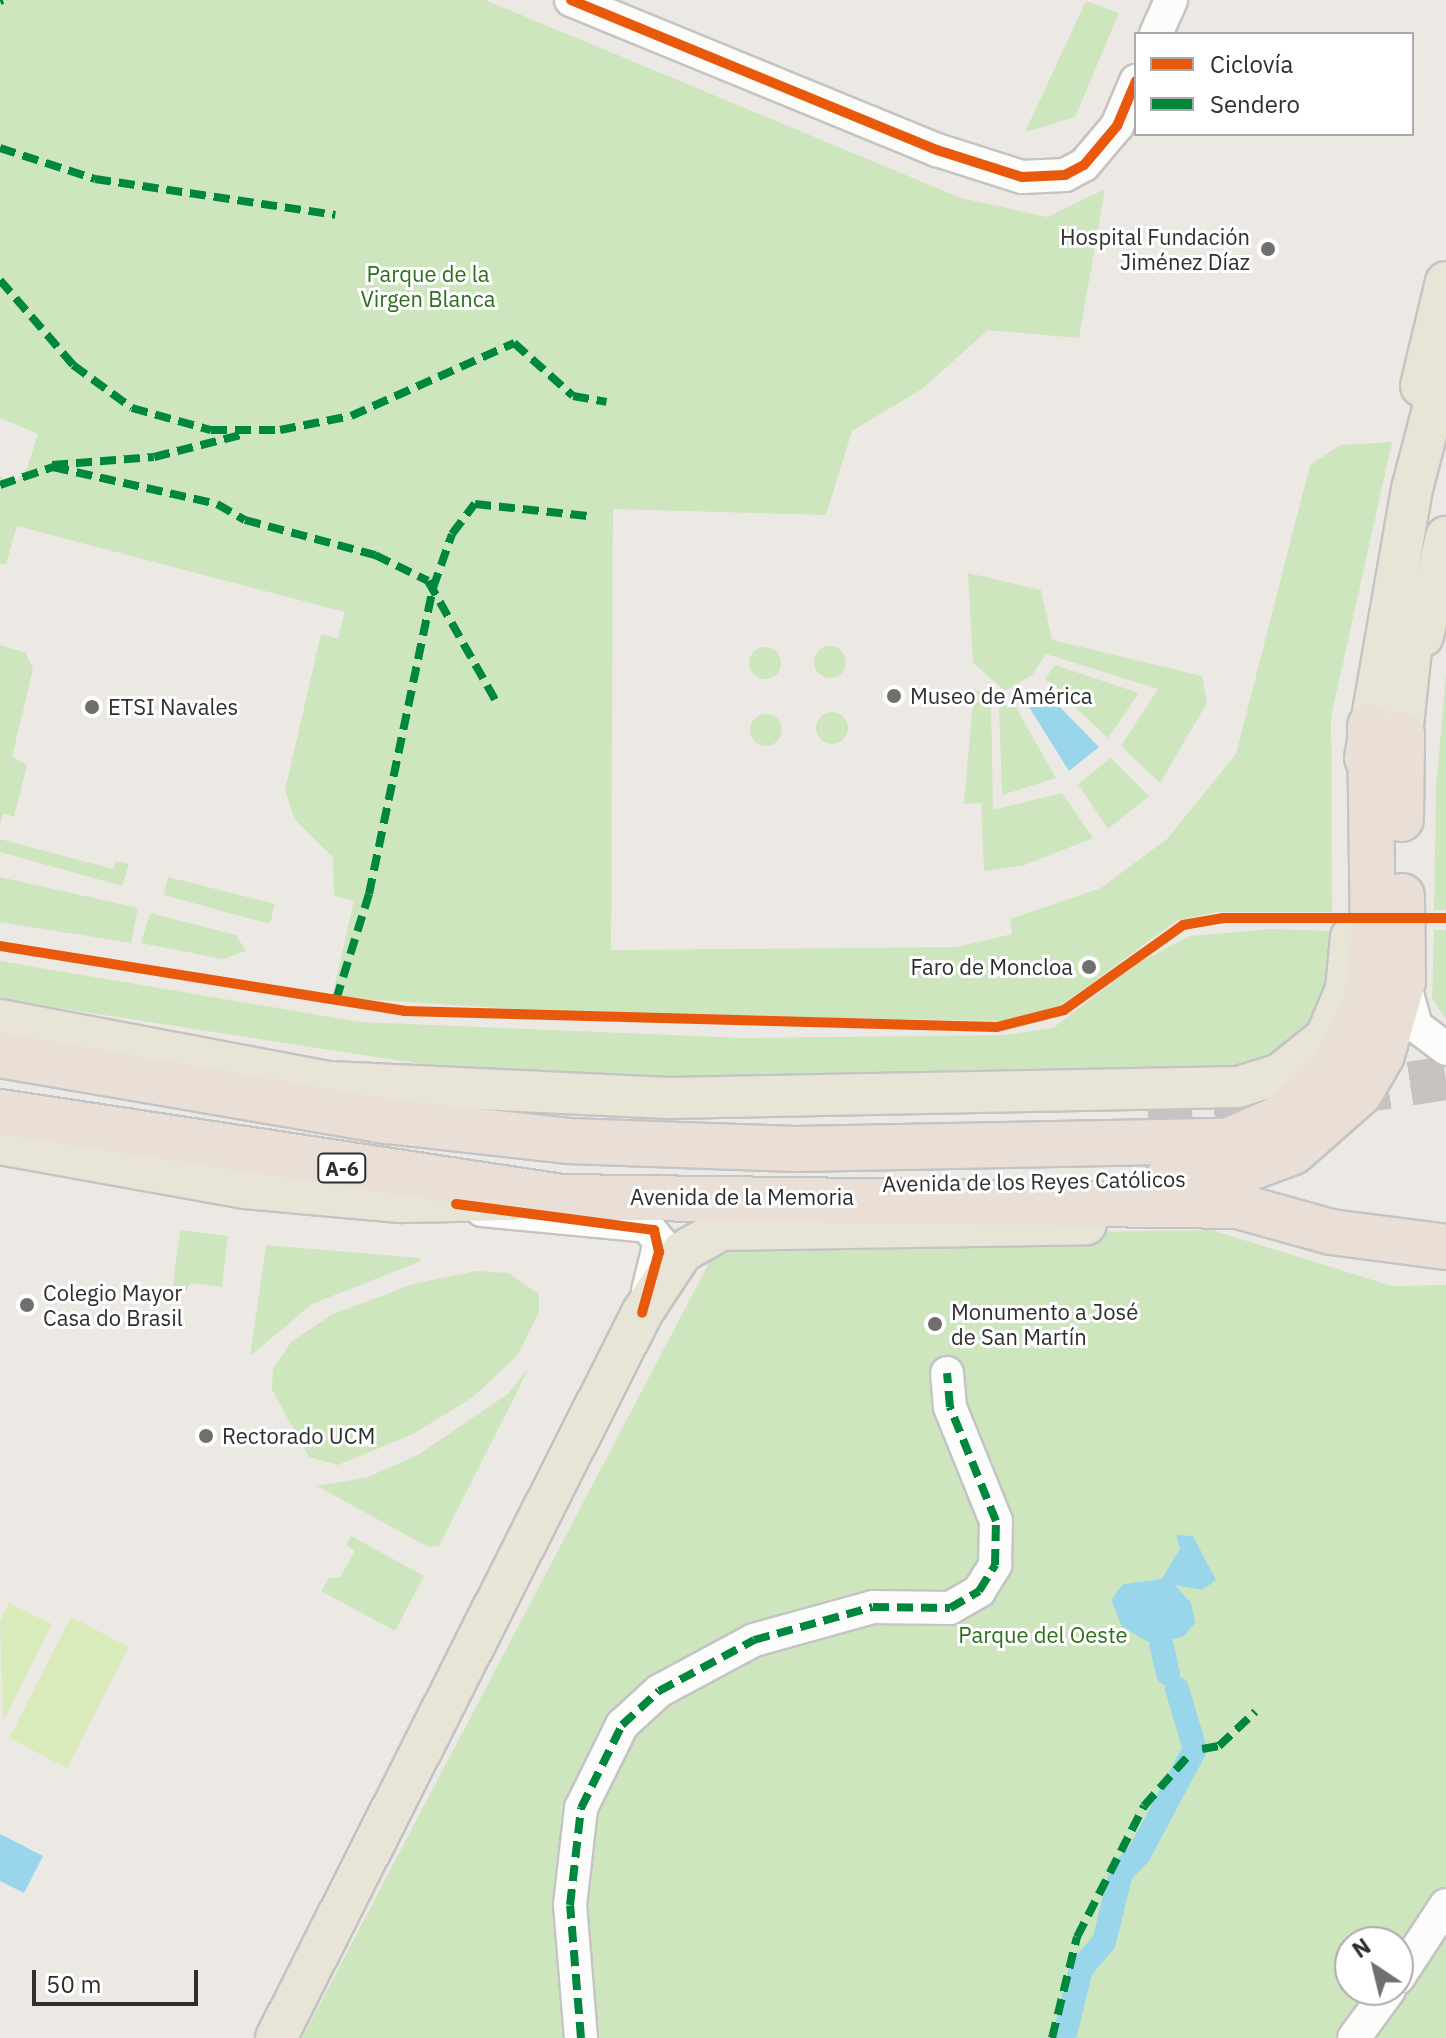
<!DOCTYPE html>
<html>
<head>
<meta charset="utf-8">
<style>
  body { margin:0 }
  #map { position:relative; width:1446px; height:2038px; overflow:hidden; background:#ece8e4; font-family:"IBM Plex Sans",sans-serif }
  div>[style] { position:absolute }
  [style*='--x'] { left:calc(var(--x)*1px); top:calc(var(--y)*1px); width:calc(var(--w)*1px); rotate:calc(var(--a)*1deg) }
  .green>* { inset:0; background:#cee6be }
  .round { border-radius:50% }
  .pitch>* { inset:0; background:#d9eabb }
  .water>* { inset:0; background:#99d6ec }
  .canal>* { height:24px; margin:-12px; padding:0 12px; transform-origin:12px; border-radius:12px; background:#99d6ec }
  .highway-tunnel>* { height:44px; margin-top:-22px; transform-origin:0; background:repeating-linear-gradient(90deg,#c6c3c0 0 44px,transparent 0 66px) }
  .roads { filter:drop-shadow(2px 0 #c5c4c5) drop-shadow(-2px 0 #c5c4c5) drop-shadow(0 2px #c5c4c5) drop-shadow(0 -2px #c5c4c5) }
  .minor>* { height:32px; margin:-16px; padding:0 16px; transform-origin:16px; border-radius:16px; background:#fcfcfb }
  .major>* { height:40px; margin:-20px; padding:0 20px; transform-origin:20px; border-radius:20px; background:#e8e4d6 }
  .highway>* { height:44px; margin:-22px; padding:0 22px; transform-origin:22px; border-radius:22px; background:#eadfd6 }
  .quiet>* { height:8px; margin-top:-4px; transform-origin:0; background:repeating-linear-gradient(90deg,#00873e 0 16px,transparent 0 24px) }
  .cycleway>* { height:10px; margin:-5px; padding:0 5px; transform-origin:5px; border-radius:5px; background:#e8590c }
  .dots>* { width:22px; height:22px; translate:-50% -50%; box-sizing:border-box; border:4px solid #fff; border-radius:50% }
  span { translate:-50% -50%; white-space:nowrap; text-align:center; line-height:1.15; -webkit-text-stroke:6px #fff; paint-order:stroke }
  .shield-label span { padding:2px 6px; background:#fff; border:2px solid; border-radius:6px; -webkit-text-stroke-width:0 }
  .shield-label { font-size:20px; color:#2e2e2e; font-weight:700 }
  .poi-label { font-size:22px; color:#2e2e2e }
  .right { translate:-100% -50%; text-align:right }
  .left { translate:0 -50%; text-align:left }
  .park-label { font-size:22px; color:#2c6e1b }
  .street-label { font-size:22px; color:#2e2e2e }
  .legend { position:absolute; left:1134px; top:32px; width:280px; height:104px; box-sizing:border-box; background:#fff; border:2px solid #ababab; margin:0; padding:10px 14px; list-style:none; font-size:24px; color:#2e2e2e }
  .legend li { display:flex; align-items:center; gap:16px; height:40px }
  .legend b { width:40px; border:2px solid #ababab }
  .north { position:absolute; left:1334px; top:1926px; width:80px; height:80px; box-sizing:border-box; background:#fff; border:2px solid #ababab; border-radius:50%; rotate:325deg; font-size:22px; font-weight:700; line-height:32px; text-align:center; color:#2e2e2e }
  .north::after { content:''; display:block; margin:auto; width:28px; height:36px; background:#706f6e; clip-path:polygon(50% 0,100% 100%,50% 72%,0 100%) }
  .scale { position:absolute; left:32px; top:1970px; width:166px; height:36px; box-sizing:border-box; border:4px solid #2e2e2e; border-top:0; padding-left:10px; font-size:24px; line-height:28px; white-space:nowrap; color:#2e2e2e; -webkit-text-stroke:6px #fff; paint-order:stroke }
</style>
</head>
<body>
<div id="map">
  <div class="green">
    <i style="clip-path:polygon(0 0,485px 0,961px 198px,1047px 217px,1105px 189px,1079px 338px,988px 330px,922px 389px,852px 431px,826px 515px,613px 509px,611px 950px,957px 947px,1012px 934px,1010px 919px,1101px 888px,1167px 839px,1236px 754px,1310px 465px,1340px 445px,1392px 442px,1331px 717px,1332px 912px,1217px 912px,1176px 921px,1055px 1010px,1014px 1021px,591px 1014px,332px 997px,354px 901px,334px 896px,333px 857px,295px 820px,285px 790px,321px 634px,338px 639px,345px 612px,17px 526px,6px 564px,0 564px,0 476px,12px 483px,25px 474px,38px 434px,0 418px)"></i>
    <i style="clip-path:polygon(1086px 1px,1119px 13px,1075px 117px,1025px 132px)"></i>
    <i style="clip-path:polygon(968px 573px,1041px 590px,1052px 640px,1202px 676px,1207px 703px,1160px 783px,1121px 746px,1158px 689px,1046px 654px,1032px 675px,1005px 691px,973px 663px)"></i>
    <i style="clip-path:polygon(0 645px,26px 653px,33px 669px,12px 757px,27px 765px,14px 816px,3px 814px,0 825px)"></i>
    <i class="round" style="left:814px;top:646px;width:32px;height:32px"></i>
    <i class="round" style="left:749px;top:647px;width:32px;height:32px"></i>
    <i style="clip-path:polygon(1055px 665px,1139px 693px,1108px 738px,1045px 679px)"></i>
    <i style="clip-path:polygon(1446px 674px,1446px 910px,1434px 910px,1436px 788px)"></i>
    <i style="clip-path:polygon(974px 689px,991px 698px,993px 810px,1062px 793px,1093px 838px,1025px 865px,984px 871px,981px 803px,964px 804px)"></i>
    <i style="clip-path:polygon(1014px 704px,1056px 778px,1002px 795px,999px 706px)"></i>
    <i class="round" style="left:816px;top:712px;width:32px;height:32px"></i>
    <i class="round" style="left:750px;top:714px;width:32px;height:32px"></i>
    <i style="clip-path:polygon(1111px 758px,1149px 796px,1108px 829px,1078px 784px)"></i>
    <i style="clip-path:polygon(0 839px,113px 869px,116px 861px,129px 864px,122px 886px,0 852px)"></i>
    <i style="clip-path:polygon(0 877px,138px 908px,131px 943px,0 922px)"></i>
    <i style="clip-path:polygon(168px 877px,275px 904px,270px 924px,164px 895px)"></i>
    <i style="clip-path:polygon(150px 913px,236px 935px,246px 951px,223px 959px,141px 943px)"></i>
    <i style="clip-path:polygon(1272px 929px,1332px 931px,1326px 997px,1296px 1039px,1241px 1072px,687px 1084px,480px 1073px,0 999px,0 961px,360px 1022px,746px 1038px,1003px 1035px,1053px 1028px,1142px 961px,1190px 936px)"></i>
    <i style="clip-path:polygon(1434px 930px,1446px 930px,1446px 1019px,1432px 999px)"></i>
    <i style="clip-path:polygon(180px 1230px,228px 1236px,222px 1287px,191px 1283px,184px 1294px,172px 1292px)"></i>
    <i style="clip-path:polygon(evenodd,1212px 1230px,1392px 1286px,1446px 1285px,1446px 2038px,302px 2038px,710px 1261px,741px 1246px,820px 1236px,1212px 1230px,1350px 1942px,1398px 1942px,1398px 1990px,1350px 1990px,1350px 1942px)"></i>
    <i style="clip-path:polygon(266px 1245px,420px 1258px,421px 1261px,312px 1304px,250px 1356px)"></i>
    <i style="clip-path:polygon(476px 1271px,508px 1273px,539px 1294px,539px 1312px,518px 1355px,473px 1397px,413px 1434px,338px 1465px,309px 1457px,272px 1390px,273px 1369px,291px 1342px,331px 1315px,413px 1284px)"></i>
    <i style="clip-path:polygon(530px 1366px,439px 1546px,428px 1547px,317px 1486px,368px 1477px,418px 1455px,509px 1393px)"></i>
    <i style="clip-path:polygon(351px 1536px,424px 1576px,395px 1631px,321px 1591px,329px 1578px,340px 1577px,355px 1551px,346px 1545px)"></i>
  </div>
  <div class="pitch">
    <i style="clip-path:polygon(9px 1603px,52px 1624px,3px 1722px,0 1621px)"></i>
    <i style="clip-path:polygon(71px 1617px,129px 1647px,67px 1768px,9px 1738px)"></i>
  </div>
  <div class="water">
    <i style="clip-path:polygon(1046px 693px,1099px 747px,1069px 771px,1029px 707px)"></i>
    <i style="clip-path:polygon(1176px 1535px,1193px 1536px,1216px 1580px,1202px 1590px,1175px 1585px,1191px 1603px,1195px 1623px,1184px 1636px,1154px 1645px,1122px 1627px,1111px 1600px,1123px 1584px,1162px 1579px,1180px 1548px)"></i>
    <i style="clip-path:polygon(0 1834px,43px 1856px,24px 1893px,0 1881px)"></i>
  </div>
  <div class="canal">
    <i style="--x:1161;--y:1643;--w:31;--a:77"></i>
    <i style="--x:1064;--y:2038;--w:71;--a:-76.2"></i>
    <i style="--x:1081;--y:1969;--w:35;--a:-50"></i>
    <i style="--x:1104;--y:1942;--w:71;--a:-76.2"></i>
    <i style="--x:1121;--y:1873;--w:26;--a:-47"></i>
    <i style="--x:1139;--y:1854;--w:119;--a:-61.9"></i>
    <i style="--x:1195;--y:1749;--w:63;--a:-106.7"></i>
  </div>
  <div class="highway-tunnel">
    <i style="--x:1149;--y:1123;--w:300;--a:-8.6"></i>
  </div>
  <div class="roads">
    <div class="minor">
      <i style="--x:571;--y:0;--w:396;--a:22.3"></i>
      <i style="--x:937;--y:150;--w:89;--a:17.6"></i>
      <i style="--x:1022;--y:177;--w:43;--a:-2.7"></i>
      <i style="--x:1065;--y:175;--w:21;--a:-28"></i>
      <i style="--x:1084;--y:165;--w:51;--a:-49.8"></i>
      <i style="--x:1117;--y:126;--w:49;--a:-67.1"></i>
      <i style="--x:1156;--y:34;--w:37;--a:-66"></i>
      <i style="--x:1404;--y:982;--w:46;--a:74.7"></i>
      <i style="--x:1416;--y:1026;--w:38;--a:37"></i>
      <i style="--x:482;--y:1210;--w:166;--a:5.5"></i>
      <i style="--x:647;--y:1226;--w:21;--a:51"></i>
      <i style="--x:660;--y:1242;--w:50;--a:103.8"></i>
      <i style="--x:1398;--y:1978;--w:87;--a:-56.7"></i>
      <i style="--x:581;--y:2038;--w:133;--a:-94.7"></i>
      <i style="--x:570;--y:1905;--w:98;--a:-83.5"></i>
      <i style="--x:581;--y:1808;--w:93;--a:-63.7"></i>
      <i style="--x:622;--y:1725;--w:50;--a:-42.6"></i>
      <i style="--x:659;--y:1691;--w:108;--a:-28.2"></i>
      <i style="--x:754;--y:1640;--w:123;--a:-15.5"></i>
      <i style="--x:873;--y:1607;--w:77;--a:0.7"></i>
      <i style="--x:950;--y:1608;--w:34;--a:-30"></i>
      <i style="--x:979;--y:1591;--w:31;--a:-58"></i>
      <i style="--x:995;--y:1565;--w:44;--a:-88.7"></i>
      <i style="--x:996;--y:1521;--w:123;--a:-112"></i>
      <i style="--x:950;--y:1407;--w:34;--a:-95"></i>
      <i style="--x:1354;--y:2038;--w:59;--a:-53.9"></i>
    </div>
    <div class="major">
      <i style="--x:1421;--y:386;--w:107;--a:-76.5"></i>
      <i style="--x:1423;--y:636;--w:102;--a:-76.9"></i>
      <i style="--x:1402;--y:734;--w:132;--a:-83.9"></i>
      <i style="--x:1365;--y:758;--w:273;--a:-80.1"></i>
      <i style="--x:1412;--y:489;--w:134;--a:-75.3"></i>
      <i style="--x:0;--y:1020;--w:362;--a:10.7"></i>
      <i style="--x:331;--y:1082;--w:338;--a:2.7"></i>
      <i style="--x:669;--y:1098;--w:569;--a:-1.11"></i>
      <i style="--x:1238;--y:1087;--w:44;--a:-17.2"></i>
      <i style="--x:1280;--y:1074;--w:59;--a:-38.8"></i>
      <i style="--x:1326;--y:1037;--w:52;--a:-67.4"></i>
      <i style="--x:1346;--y:989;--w:52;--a:-84.5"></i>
      <i style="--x:0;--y:1144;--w:249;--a:10.2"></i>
      <i style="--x:245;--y:1188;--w:156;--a:5.2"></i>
      <i style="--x:400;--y:1202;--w:111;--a:-1"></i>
      <i style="--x:276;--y:2038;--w:812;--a:-63.21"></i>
      <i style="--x:642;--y:1313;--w:73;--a:-56.7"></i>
      <i style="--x:682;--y:1252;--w:45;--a:-29.4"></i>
      <i style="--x:721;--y:1230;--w:365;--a:-0.9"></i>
    </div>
    <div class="highway">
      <i style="--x:1401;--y:819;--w:85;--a:-89.3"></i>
      <i style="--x:0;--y:1055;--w:393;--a:9.7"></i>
      <i style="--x:387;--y:1121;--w:182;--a:6.3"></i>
      <i style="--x:568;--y:1141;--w:228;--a:2"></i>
      <i style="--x:796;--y:1149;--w:431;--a:-1.1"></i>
      <i style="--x:1227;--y:1141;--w:58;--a:-23.5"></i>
      <i style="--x:1280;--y:1118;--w:71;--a:-41.6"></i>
      <i style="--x:1333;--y:1071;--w:76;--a:-64.1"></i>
      <i style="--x:1366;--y:1003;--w:64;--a:-83.8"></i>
      <i style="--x:1373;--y:939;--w:213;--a:-90.8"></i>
      <i style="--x:0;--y:1112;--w:568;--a:8.6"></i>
      <i style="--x:562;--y:1197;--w:676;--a:0.76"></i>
      <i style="--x:1238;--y:1206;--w:97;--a:15.6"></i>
      <i style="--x:1331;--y:1232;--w:116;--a:7.4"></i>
      <i style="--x:1166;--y:1181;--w:80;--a:-7.9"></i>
      <i style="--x:1245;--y:1170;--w:51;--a:-20.6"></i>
      <i style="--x:1293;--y:1152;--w:89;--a:-41.4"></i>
      <i style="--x:1360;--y:1093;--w:44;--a:-59.9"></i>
      <i style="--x:1382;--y:1055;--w:77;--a:-74.2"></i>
      <i style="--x:1403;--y:981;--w:85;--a:-90.7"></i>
    </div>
  </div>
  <div class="quiet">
    <i style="--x:0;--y:1;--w:3;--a:-18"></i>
    <i style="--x:0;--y:148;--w:100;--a:18.1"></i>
    <i style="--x:95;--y:179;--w:243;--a:8.5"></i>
    <i style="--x:0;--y:280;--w:112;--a:49.3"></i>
    <i style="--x:73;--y:365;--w:73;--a:36.1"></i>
    <i style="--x:132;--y:408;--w:82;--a:15.6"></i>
    <i style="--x:211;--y:430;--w:69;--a:0"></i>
    <i style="--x:280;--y:430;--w:72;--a:-11.2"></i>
    <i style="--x:351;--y:416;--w:179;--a:-24.1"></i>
    <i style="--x:514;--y:343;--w:79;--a:41.9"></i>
    <i style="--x:573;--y:396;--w:34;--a:10"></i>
    <i style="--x:52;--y:465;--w:102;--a:-4.5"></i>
    <i style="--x:154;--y:457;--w:89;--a:-14.3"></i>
    <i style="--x:0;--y:485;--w:56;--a:-18.8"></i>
    <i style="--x:53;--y:467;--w:168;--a:12.7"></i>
    <i style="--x:217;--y:504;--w:32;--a:30"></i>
    <i style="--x:245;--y:520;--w:135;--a:15.1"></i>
    <i style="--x:375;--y:555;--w:59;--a:26.1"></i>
    <i style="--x:428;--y:581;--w:140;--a:60.5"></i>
    <i style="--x:336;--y:1000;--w:111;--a:-72.7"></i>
    <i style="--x:369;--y:894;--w:313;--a:-78.2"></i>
    <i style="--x:433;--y:588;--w:57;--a:-70.6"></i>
    <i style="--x:452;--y:534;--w:38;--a:-53"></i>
    <i style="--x:475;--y:504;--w:113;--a:6.1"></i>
    <i style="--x:1202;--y:1749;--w:17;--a:-10"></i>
    <i style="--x:1219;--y:1746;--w:50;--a:-43.4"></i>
    <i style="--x:581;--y:2038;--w:133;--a:-94.7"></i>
    <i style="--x:570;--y:1905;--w:98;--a:-83.5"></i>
    <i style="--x:581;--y:1808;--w:93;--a:-63.7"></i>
    <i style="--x:622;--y:1725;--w:50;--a:-42.6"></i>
    <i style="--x:659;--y:1691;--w:108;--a:-28.2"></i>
    <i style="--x:754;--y:1640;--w:123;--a:-15.5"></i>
    <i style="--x:873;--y:1607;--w:77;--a:0.7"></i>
    <i style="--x:950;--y:1608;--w:34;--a:-30"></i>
    <i style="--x:979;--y:1591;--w:31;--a:-58"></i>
    <i style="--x:995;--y:1565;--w:44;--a:-88.7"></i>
    <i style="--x:996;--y:1521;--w:123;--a:-112"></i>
    <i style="--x:950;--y:1407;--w:34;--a:-95"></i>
    <i style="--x:1052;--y:2038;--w:104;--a:-76.1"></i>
    <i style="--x:1077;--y:1937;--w:147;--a:-62.9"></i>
    <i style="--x:1144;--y:1806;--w:68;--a:-48.6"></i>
  </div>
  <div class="cycleway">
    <i style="--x:571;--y:0;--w:396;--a:22.3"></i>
    <i style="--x:937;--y:150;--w:89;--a:17.6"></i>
    <i style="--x:1022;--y:177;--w:43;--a:-2.7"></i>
    <i style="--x:1065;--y:175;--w:21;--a:-28"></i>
    <i style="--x:1084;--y:165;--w:51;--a:-49.8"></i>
    <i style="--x:1117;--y:126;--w:49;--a:-67.1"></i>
    <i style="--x:0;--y:946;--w:409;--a:9.1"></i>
    <i style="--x:404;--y:1011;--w:593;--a:1.55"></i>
    <i style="--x:997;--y:1027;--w:69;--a:-14.2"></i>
    <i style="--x:1064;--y:1010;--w:146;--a:-35.5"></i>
    <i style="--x:1183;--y:925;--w:41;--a:-9.9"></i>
    <i style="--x:1223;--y:918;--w:223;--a:0"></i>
    <i style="--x:456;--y:1204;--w:200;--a:7.5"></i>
    <i style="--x:654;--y:1230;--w:23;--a:77"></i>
    <i style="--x:659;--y:1252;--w:63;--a:105.6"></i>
  </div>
  <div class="dots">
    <i style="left:1268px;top:249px;background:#706f6e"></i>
    <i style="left:894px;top:696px;background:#706f6e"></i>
    <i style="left:92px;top:707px;background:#706f6e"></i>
    <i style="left:1089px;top:967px;background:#706f6e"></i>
    <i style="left:27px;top:1305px;background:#706f6e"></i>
    <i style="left:935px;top:1324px;background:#706f6e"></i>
    <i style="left:206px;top:1436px;background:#706f6e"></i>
  </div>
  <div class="shield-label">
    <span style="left:342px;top:1168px">A-6</span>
  </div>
  <div class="poi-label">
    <span class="right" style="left:1250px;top:249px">Hospital Fundación<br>Jiménez Díaz</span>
    <span class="left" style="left:910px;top:696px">Museo de América</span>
    <span class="left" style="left:108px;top:707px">ETSI Navales</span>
    <span class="right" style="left:1073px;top:967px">Faro de Moncloa</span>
    <span class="left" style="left:43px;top:1305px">Colegio Mayor<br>Casa do Brasil</span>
    <span class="left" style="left:951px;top:1324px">Monumento a José<br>de San Martín</span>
    <span class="left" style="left:222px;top:1436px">Rectorado UCM</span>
  </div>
  <div class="park-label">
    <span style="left:428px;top:286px">Parque de la<br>Virgen Blanca</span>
    <span style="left:1043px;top:1635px">Parque del Oeste</span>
  </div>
  <div class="street-label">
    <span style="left:1034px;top:1181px;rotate:-1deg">Avenida de los Reyes Católicos</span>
    <span style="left:742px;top:1197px">Avenida de la Memoria</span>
  </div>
  <ul class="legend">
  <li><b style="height:10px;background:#e8590c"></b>Ciclovía</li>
  <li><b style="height:10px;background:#00873e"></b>Sendero</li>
  </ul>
  <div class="north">N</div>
  <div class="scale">50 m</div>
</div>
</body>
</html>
